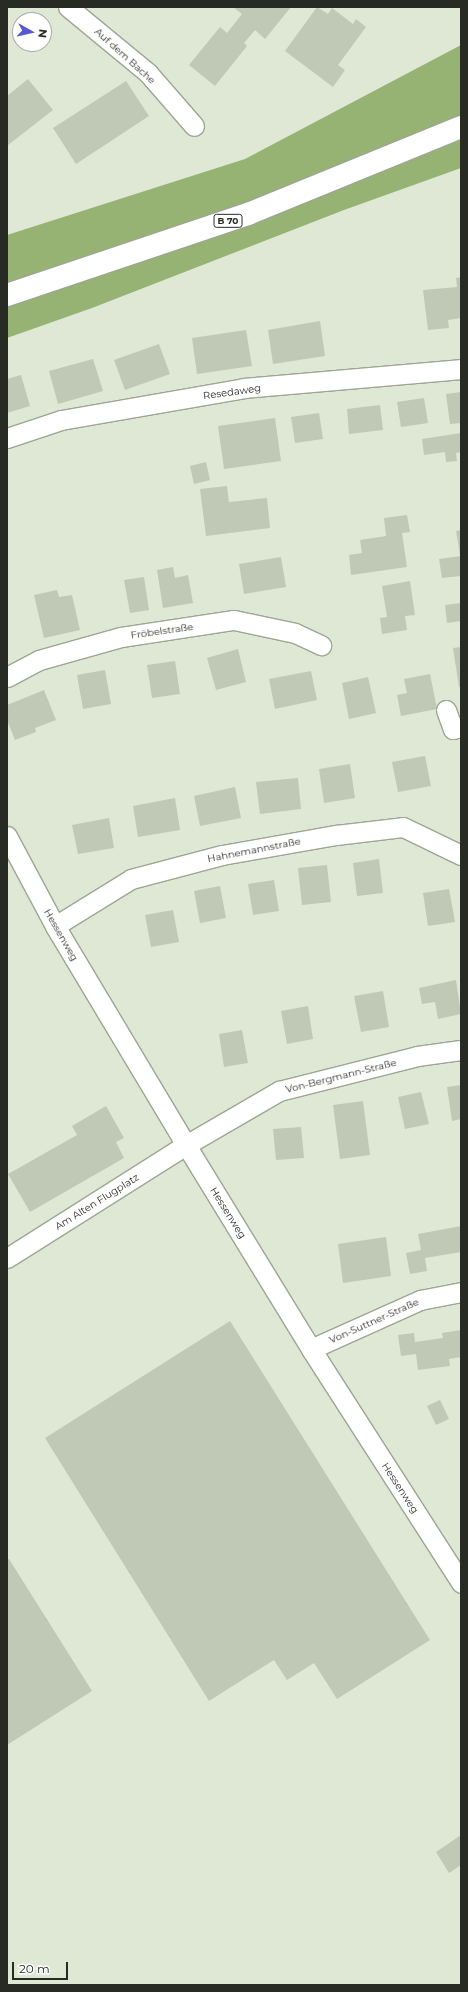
<!DOCTYPE html>
<html>
<head>
<meta charset="utf-8">
<style>
  body { margin:0 }
  #map { position:relative; width:468px; height:1992px; overflow:hidden; background:#dee8d4; font-family:Montserrat,sans-serif }
  div>[style] { position:absolute }
  [style*='--x'] { left:calc(var(--x)*1px); top:calc(var(--y)*1px); width:calc(var(--w)*1px); rotate:calc(var(--a)*1deg) }
  .forest>* { inset:0; background:#96b374 }
  .building>* { inset:0; background:#c0c9b5 }
  .roads { filter:drop-shadow(1px 0 #9ca692) drop-shadow(-1px 0 #9ca692) drop-shadow(0 1px #9ca692) drop-shadow(0 -1px #9ca692) }
  .minor>* { height:19px; margin:-9.5px; padding:0 9.5px; transform-origin:9.5px; border-radius:9.5px; background:#fff }
  .primary>* { height:22px; margin:-11px; padding:0 11px; transform-origin:11px; border-radius:11px; background:#fff }
  span { translate:-50% -50%; white-space:nowrap; text-align:center; line-height:1.15; -webkit-text-stroke:3px #fff; paint-order:stroke }
  .shield-label span { padding:1px 3px; background:#fff; border:1px solid; border-radius:3px; -webkit-text-stroke-width:0 }
  .shield-label { font-size:9px; color:#272b23; font-weight:700 }
  .street-label { font-size:10px; color:#272b23 }
  .frame { position:absolute; inset:0; border:8px solid #272b23; pointer-events:none }
  .north { position:absolute; left:12px; top:12px; width:40px; height:40px; box-sizing:border-box; background:#fff; border:1px solid #a9aaa7; border-radius:50%; rotate:98deg; font-size:11px; font-weight:700; line-height:16px; text-align:center; color:#272b23 }
  .north::after { content:''; display:block; margin:auto; width:14px; height:18px; background:#5958d0; clip-path:polygon(50% 0,100% 100%,50% 72%,0 100%) }
  .scale { position:absolute; left:12px; top:1962px; width:56px; height:18px; box-sizing:border-box; border:2px solid #272b23; border-top:0; padding-left:5px; font-size:12px; line-height:14px; white-space:nowrap; color:#272b23; -webkit-text-stroke:3px #fff; paint-order:stroke }
</style>
</head>
<body>
<div id="map">
  <div class="forest">
    <i style="clip-path:polygon(461px 45px,461px 168px,344px 210px,92px 308px,7px 338px,7px 235px,245px 159px)"></i>
  </div>
  <div class="building">
    <i style="clip-path:polygon(233px 7px,291px 7px,265px 39px,255px 30px,244px 43px,247px 46px,215px 86px,189px 65px,220px 27px,227px 33px,242px 14px)"></i>
    <i style="clip-path:polygon(317px 7px,328px 14px,332px 8px,353px 24px,356px 19px,366px 27px,338px 65px,345px 70px,333px 87px,285px 51px)"></i>
    <i style="clip-path:polygon(28px 79px,53px 110px,7px 146px,7px 96px)"></i>
    <i style="clip-path:polygon(126px 81px,149px 116px,76px 164px,53px 128px)"></i>
    <i style="clip-path:polygon(461px 277px,461px 318px,448px 320px,449px 328px,428px 330px,423px 290px,457px 287px,456px 278px)"></i>
    <i style="clip-path:polygon(320px 321px,325px 356px,273px 364px,268px 330px)"></i>
    <i style="clip-path:polygon(246px 330px,252px 366px,197px 374px,192px 338px)"></i>
    <i style="clip-path:polygon(159px 344px,170px 374px,125px 390px,114px 360px)"></i>
    <i style="clip-path:polygon(93px 359px,103px 391px,58px 404px,49px 371px)"></i>
    <i style="clip-path:polygon(21px 375px,30px 406px,7px 413px,7px 379px)"></i>
    <i style="clip-path:polygon(461px 392px,461px 423px,450px 424px,446px 394px)"></i>
    <i style="clip-path:polygon(424px 398px,428px 423px,401px 427px,397px 402px)"></i>
    <i style="clip-path:polygon(380px 405px,383px 430px,349px 434px,347px 409px)"></i>
    <i style="clip-path:polygon(319px 413px,323px 439px,295px 443px,291px 417px)"></i>
    <i style="clip-path:polygon(275px 418px,281px 461px,224px 469px,218px 426px)"></i>
    <i style="clip-path:polygon(461px 433px,461px 452px,456px 453px,457px 461px,446px 462px,445px 452px,424px 455px,422px 439px)"></i>
    <i style="clip-path:polygon(206px 462px,210px 480px,194px 484px,190px 466px)"></i>
    <i style="clip-path:polygon(227px 486px,229px 502px,267px 498px,270px 528px,206px 536px,200px 489px)"></i>
    <i style="clip-path:polygon(407px 515px,410px 532px,402px 533px,407px 567px,351px 575px,349px 555px,362px 553px,360px 540px,386px 536px,384px 518px)"></i>
    <i style="clip-path:polygon(461px 530px,461px 555px,460px 555px,456px 531px)"></i>
    <i style="clip-path:polygon(461px 556px,461px 576px,442px 578px,439px 559px)"></i>
    <i style="clip-path:polygon(281px 557px,286px 587px,244px 594px,239px 564px)"></i>
    <i style="clip-path:polygon(173px 567px,175px 578px,188px 575px,193px 603px,163px 608px,157px 570px)"></i>
    <i style="clip-path:polygon(144px 577px,149px 610px,130px 613px,124px 580px)"></i>
    <i style="clip-path:polygon(410px 581px,415px 615px,405px 616px,407px 630px,382px 634px,380px 618px,387px 617px,382px 586px)"></i>
    <i style="clip-path:polygon(57px 590px,59px 597px,72px 595px,80px 630px,44px 638px,34px 595px)"></i>
    <i style="clip-path:polygon(461px 603px,461px 621px,447px 623px,445px 605px)"></i>
    <i style="clip-path:polygon(461px 647px,461px 687px,459px 687px,453px 648px)"></i>
    <i style="clip-path:polygon(238px 649px,246px 682px,216px 690px,207px 658px)"></i>
    <i style="clip-path:polygon(175px 661px,180px 694px,152px 698px,147px 665px)"></i>
    <i style="clip-path:polygon(105px 670px,111px 704px,83px 709px,77px 675px)"></i>
    <i style="clip-path:polygon(311px 671px,317px 700px,275px 709px,269px 679px)"></i>
    <i style="clip-path:polygon(430px 674px,437px 709px,401px 716px,397px 695px,407px 693px,404px 679px)"></i>
    <i style="clip-path:polygon(368px 677px,376px 713px,349px 719px,342px 683px)"></i>
    <i style="clip-path:polygon(44px 690px,56px 720px,35px 728px,36px 732px,15px 740px,7px 720px,7px 705px)"></i>
    <i style="clip-path:polygon(425px 756px,431px 786px,398px 792px,392px 762px)"></i>
    <i style="clip-path:polygon(350px 764px,355px 798px,324px 803px,319px 769px)"></i>
    <i style="clip-path:polygon(298px 778px,301px 809px,260px 814px,256px 782px)"></i>
    <i style="clip-path:polygon(235px 787px,241px 818px,200px 826px,194px 796px)"></i>
    <i style="clip-path:polygon(175px 798px,180px 830px,138px 837px,133px 806px)"></i>
    <i style="clip-path:polygon(109px 818px,114px 848px,78px 854px,72px 825px)"></i>
    <i style="clip-path:polygon(379px 859px,383px 893px,357px 896px,353px 863px)"></i>
    <i style="clip-path:polygon(327px 865px,331px 902px,302px 905px,298px 868px)"></i>
    <i style="clip-path:polygon(274px 880px,279px 911px,253px 915px,248px 884px)"></i>
    <i style="clip-path:polygon(220px 886px,226px 918px,200px 923px,194px 891px)"></i>
    <i style="clip-path:polygon(449px 889px,455px 922px,428px 926px,423px 893px)"></i>
    <i style="clip-path:polygon(173px 910px,179px 942px,151px 947px,145px 915px)"></i>
    <i style="clip-path:polygon(456px 980px,461px 1014px,438px 1019px,435px 1002px,422px 1004px,419px 988px)"></i>
    <i style="clip-path:polygon(383px 991px,389px 1027px,361px 1032px,354px 996px)"></i>
    <i style="clip-path:polygon(308px 1006px,313px 1039px,287px 1044px,281px 1011px)"></i>
    <i style="clip-path:polygon(242px 1030px,248px 1063px,224px 1067px,219px 1034px)"></i>
    <i style="clip-path:polygon(461px 1085px,461px 1119px,452px 1121px,447px 1087px)"></i>
    <i style="clip-path:polygon(421px 1092px,429px 1124px,405px 1129px,398px 1097px)"></i>
    <i style="clip-path:polygon(363px 1101px,370px 1155px,340px 1159px,333px 1105px)"></i>
    <i style="clip-path:polygon(106px 1106px,124px 1138px,116px 1142px,124px 1158px,30px 1212px,8px 1174px,77px 1135px,72px 1126px)"></i>
    <i style="clip-path:polygon(301px 1127px,304px 1158px,276px 1160px,273px 1129px)"></i>
    <i style="clip-path:polygon(461px 1226px,461px 1252px,425px 1258px,427px 1271px,410px 1274px,406px 1253px,421px 1250px,418px 1234px)"></i>
    <i style="clip-path:polygon(386px 1237px,391px 1276px,343px 1283px,338px 1244px)"></i>
    <i style="clip-path:polygon(230px 1321px,430px 1640px,337px 1699px,314px 1663px,287px 1680px,274px 1660px,209px 1701px,45px 1438px)"></i>
    <i style="clip-path:polygon(461px 1330px,461px 1357px,449px 1359px,450px 1366px,418px 1370px,416px 1354px,401px 1356px,398px 1335px,414px 1333px,415px 1342px,443px 1338px,442px 1333px)"></i>
    <i style="clip-path:polygon(440px 1400px,449px 1419px,436px 1425px,427px 1406px)"></i>
    <i style="clip-path:polygon(9px 1559px,92px 1691px,7px 1745px,7px 1560px)"></i>
    <i style="clip-path:polygon(461px 1835px,461px 1865px,449px 1873px,436px 1852px)"></i>
  </div>
  <div class="roads">
    <div class="minor">
      <i style="--x:68;--y:7;--w:104;--a:39.5"></i>
      <i style="--x:148;--y:73;--w:70;--a:49"></i>
      <i style="--x:7;--y:438;--w:57;--a:-18.4"></i>
      <i style="--x:61;--y:420;--w:186;--a:-9.9"></i>
      <i style="--x:244;--y:388;--w:218;--a:-5"></i>
      <i style="--x:7;--y:677;--w:36;--a:-28"></i>
      <i style="--x:39;--y:660;--w:85;--a:-15.7"></i>
      <i style="--x:121;--y:637;--w:114;--a:-8.6"></i>
      <i style="--x:234;--y:620;--w:62;--a:12"></i>
      <i style="--x:295;--y:633;--w:29;--a:25"></i>
      <i style="--x:446;--y:710;--w:20;--a:70"></i>
      <i style="--x:453;--y:729;--w:8;--a:-14"></i>
      <i style="--x:7;--y:836;--w:102;--a:61.9"></i>
      <i style="--x:55;--y:926;--w:255;--a:59.1"></i>
      <i style="--x:186;--y:1145;--w:239;--a:58.5"></i>
      <i style="--x:311;--y:1349;--w:278;--a:57.3"></i>
      <i style="--x:55;--y:926;--w:89;--a:-31.7"></i>
      <i style="--x:131;--y:879;--w:94;--a:-14.8"></i>
      <i style="--x:222;--y:855;--w:116;--a:-10"></i>
      <i style="--x:336;--y:835;--w:67;--a:-6.8"></i>
      <i style="--x:403;--y:827;--w:64;--a:25.8"></i>
      <i style="--x:7;--y:1258;--w:212;--a:-32.3"></i>
      <i style="--x:186;--y:1145;--w:108;--a:-30.1"></i>
      <i style="--x:279;--y:1091;--w:142;--a:-14.2"></i>
      <i style="--x:417;--y:1056;--w:44;--a:-7.8"></i>
      <i style="--x:311;--y:1349;--w:120;--a:-24.2"></i>
      <i style="--x:420;--y:1300;--w:42;--a:-11"></i>
    </div>
    <div class="primary">
      <i style="--x:7;--y:295;--w:254;--a:-18.6"></i>
      <i style="--x:248;--y:214;--w:230;--a:-22.2"></i>
    </div>
  </div>
  <div class="shield-label">
    <span style="left:228px;top:221px">B 70</span>
  </div>
  <div class="street-label">
    <span style="left:125px;top:56px;rotate:42deg">Auf dem Bache</span>
    <span style="left:232px;top:392px;rotate:-8deg">Resedaweg</span>
    <span style="left:162px;top:631px;rotate:-8deg">Fröbelstraße</span>
    <span style="left:254px;top:850px;rotate:-11deg">Hahnemannstraße</span>
    <span style="left:61px;top:935px;rotate:60deg">Hessenweg</span>
    <span style="left:341px;top:1076px;rotate:-14deg">Von-Bergmann-Straße</span>
    <span style="left:97px;top:1202px;rotate:-32deg">Am Alten Flugplatz</span>
    <span style="left:228px;top:1213px;rotate:58deg">Hessenweg</span>
    <span style="left:374px;top:1321px;rotate:-24deg">Von-Suttner-Straße</span>
    <span style="left:400px;top:1488px;rotate:57deg">Hessenweg</span>
  </div>
  <div class="frame"></div>
  <div class="north">N</div>
  <div class="scale">20 m</div>
</div>
</body>
</html>
